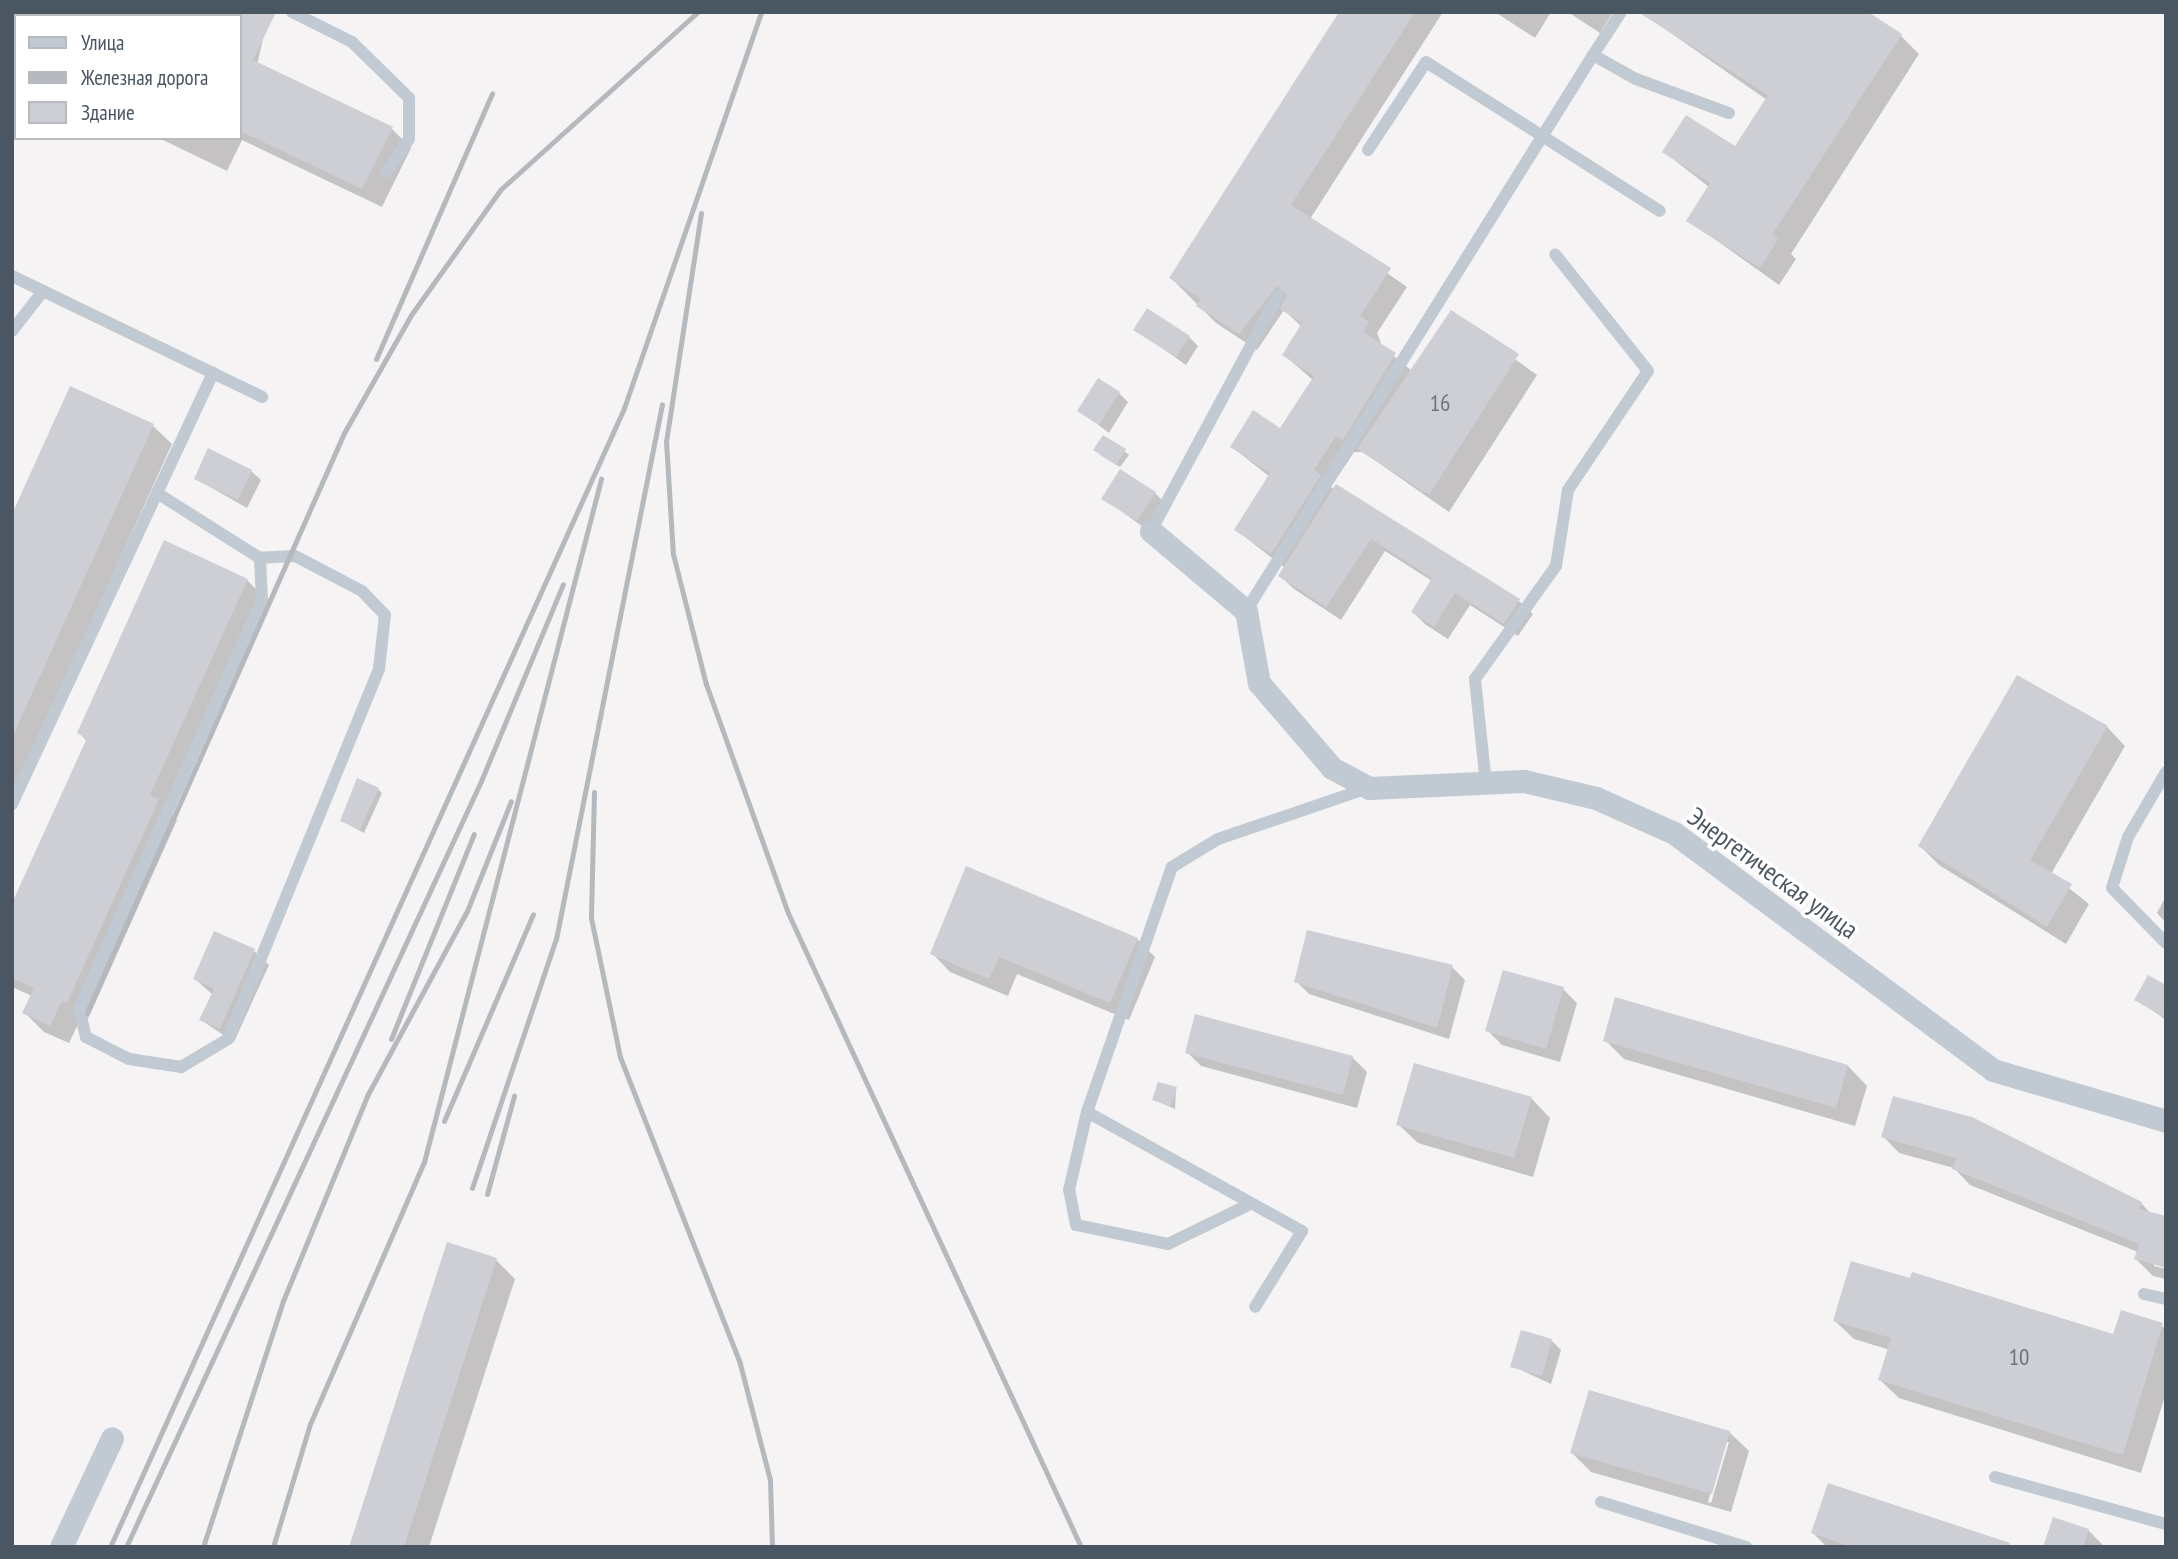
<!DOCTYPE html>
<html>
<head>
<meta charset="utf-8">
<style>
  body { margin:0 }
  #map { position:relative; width:2178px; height:1559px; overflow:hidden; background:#f5f3f3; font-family:"PT Sans Narrow",sans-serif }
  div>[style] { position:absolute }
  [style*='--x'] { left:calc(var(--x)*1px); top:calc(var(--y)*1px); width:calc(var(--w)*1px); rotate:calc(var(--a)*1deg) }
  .shadow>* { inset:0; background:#0003 }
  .building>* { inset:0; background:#cdcfd5 }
  .lane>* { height:12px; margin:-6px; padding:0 6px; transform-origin:6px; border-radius:6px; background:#c1cad2 }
  .street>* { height:23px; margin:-11.5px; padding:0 11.5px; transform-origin:11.5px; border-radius:11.5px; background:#c1cad2 }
  .rail>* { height:5px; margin:-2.5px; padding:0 2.5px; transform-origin:2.5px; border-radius:2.5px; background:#b5b8bd }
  span { translate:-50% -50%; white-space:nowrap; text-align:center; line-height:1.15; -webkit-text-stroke:7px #fff; paint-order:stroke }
  .number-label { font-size:23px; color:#6b747e }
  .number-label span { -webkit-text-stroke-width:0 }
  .street-label { font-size:26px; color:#4a5661 }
  .frame { position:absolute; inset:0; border:14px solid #4a5661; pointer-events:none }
  .legend { position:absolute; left:14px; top:14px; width:228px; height:126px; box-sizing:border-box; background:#fff; border:2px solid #b7bbc0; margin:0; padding:9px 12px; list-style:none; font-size:21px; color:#4a5661 }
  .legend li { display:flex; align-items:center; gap:14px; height:35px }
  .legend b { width:35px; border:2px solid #b7bbc0 }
</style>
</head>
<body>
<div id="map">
  <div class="shadow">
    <i style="clip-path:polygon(28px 12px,258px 12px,267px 21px,255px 74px,392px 129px,411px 148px,382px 207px,242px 140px,227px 171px,159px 138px,240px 138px,240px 16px)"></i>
    <i style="clip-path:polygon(1343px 12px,1443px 12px,1310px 219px,1407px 287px,1377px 333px,1382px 346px,1412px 371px,1451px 313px,1537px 375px,1449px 512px,1363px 452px,1354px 452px,1331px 487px,1519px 601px,1533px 614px,1518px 636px,1470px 605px,1448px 639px,1426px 625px,1413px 612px,1432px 581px,1385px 551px,1341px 620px,1294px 589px,1280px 576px,1285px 568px,1236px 530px,1270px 477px,1232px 447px,1281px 431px,1313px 380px,1284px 355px,1302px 327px,1284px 310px,1257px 350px,1216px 323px,1171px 278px)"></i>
    <i style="clip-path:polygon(1495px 12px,1551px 12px,1535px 38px)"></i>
    <i style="clip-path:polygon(1568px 12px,1613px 12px,1600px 33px)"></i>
    <i style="clip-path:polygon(1642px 13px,1900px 35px,1919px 54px,1791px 254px,1796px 259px,1779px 285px,1688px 220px,1709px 187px,1664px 152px,1735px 148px,1767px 100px)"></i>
    <i style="clip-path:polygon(1135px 329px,1189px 337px,1198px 346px,1186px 365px)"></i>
    <i style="clip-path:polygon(1119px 393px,1128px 402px,1109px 433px,1080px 411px)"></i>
    <i style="clip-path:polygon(153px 426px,172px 444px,12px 797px,12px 518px)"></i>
    <i style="clip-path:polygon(1124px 451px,1129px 455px,1120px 467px,1099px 454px)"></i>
    <i style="clip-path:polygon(251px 471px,261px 480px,247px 508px,196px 479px)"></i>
    <i style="clip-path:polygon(1155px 493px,1164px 502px,1146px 529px,1103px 498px)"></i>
    <i style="clip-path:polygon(247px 580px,266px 599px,170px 812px,177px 820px,87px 1021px,81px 1018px,69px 1043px,44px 1032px,25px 1013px,32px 996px,12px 987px,12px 907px,87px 741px,79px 733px)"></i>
    <i style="clip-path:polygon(2107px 727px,2125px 746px,2051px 874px,2089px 904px,2066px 944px,1939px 865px,1920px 846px)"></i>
    <i style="clip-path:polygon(378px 789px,382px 793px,364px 833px,342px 821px)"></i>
    <i style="clip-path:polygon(2166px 896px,2166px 923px,2157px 913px)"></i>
    <i style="clip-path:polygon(1137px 939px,1155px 957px,1129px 1020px,1017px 974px,1008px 996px,950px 972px,932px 953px)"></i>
    <i style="clip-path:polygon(254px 951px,269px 965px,234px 1042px,201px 1020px,213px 995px,195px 979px)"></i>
    <i style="clip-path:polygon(1452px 967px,1465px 980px,1449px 1039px,1309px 994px,1296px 981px)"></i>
    <i style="clip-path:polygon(2166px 987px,2166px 1020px,2136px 999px)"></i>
    <i style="clip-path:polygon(1563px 989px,1577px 1003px,1560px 1062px,1502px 1045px,1487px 1030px)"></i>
    <i style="clip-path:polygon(1605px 1040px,1848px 1066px,1867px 1086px,1855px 1126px,1624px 1059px)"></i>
    <i style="clip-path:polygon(1187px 1052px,1353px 1058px,1367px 1072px,1357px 1108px,1201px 1066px)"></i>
    <i style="clip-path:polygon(1176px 1089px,1175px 1109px,1154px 1100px)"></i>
    <i style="clip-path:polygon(1531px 1098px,1550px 1118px,1533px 1177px,1418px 1143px,1398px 1124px)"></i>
    <i style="clip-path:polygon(1883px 1136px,2141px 1203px,2151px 1214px,2154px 1266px,2166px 1269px,2166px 1279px,2153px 1276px,2136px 1259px,2138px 1252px,1970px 1185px,1954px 1168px,1899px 1153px)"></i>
    <i style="clip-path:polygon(496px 1260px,515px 1279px,429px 1547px,351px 1547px)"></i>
    <i style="clip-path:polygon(2122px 1312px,2166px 1328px,2166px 1393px,2141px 1473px,1899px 1398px,1880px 1380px,1890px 1350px,1854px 1339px,1835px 1321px,2114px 1336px)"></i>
    <i style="clip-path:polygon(1552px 1341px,1561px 1350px,1551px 1384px,1512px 1366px)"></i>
    <i style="clip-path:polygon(evenodd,1729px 1432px,1749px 1451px,1731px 1512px,1591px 1472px,1572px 1453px,1729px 1432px,1725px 1442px,1729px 1442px,1711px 1503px,1708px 1502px,1725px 1442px)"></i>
    <i style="clip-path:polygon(1829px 1485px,2015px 1547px,1827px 1547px,1813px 1533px)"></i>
    <i style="clip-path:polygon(2088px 1530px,2105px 1547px,2045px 1547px)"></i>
  </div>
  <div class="building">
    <i style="clip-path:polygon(240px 12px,276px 12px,253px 60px,393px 127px,362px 189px,240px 131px)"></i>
    <i style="clip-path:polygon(1339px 12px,1415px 12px,1291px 205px,1391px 268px,1360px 316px,1369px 322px,1363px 332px,1396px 353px,1343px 440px,1336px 436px,1314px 470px,1321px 475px,1271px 554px,1234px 530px,1270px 473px,1230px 447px,1253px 410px,1280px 428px,1314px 376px,1282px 355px,1302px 323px,1280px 309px,1287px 294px,1277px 286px,1239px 334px,1196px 306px,1201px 299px,1169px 278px)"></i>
    <i style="clip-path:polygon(1638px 12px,1868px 12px,1902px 34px,1772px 235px,1778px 239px,1760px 268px,1686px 221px,1710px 183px,1662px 152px,1686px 115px,1735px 146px,1768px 95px)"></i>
    <i style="clip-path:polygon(1147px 308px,1190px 336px,1176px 357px,1133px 330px)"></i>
    <i style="clip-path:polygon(1451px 310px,1519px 354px,1429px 495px,1357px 449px)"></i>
    <i style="clip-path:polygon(1098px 378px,1120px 392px,1099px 425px,1077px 411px)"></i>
    <i style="clip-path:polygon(70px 386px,154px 424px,12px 738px,12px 514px)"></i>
    <i style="clip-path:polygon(1103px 435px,1126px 449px,1116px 465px,1093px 450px)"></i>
    <i style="clip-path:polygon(208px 448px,252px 470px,238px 500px,194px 479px)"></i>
    <i style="clip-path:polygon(1120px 469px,1156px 492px,1137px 521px,1101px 499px)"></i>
    <i style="clip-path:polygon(1336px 484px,1520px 599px,1504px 624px,1455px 593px,1434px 627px,1411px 612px,1432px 578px,1371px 539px,1326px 607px,1278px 576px)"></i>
    <i style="clip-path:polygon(164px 540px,248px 579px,150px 795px,159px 799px,67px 1003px,62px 1001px,50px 1026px,22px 1013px,34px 988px,12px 978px,12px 903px,87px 738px,77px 733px)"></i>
    <i style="clip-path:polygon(2017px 675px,2108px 726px,2030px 860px,2072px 884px,2047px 927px,1918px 846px)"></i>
    <i style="clip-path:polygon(357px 778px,379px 788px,360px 830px,340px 821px)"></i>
    <i style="clip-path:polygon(966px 866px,1138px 938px,1110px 1003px,999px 957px,989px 979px,930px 954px)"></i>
    <i style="clip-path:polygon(1307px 930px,1453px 965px,1437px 1028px,1294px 982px)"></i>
    <i style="clip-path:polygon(214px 931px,255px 949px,220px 1029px,199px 1020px,214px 989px,193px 979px)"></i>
    <i style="clip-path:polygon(1503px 970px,1564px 987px,1546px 1049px,1485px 1031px)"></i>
    <i style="clip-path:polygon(2148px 975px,2166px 985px,2166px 1018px,2134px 1000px)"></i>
    <i style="clip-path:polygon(1615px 997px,1848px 1065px,1836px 1108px,1603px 1041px)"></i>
    <i style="clip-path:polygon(1195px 1014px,1353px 1056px,1343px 1095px,1185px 1053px)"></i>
    <i style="clip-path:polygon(1414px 1063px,1532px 1097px,1514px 1158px,1396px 1125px)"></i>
    <i style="clip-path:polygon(1158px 1082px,1177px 1087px,1171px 1106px,1152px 1100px)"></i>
    <i style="clip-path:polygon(1893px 1096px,1972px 1117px,2142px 1202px,2139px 1209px,2166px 1216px,2166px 1268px,2134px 1259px,2139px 1244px,1952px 1169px,1956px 1158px,1881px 1137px)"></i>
    <i style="clip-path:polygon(447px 1242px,497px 1258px,404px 1547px,349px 1547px)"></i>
    <i style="clip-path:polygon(1851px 1261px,1910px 1278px,1912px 1272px,2113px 1334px,2121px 1310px,2163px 1323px,2123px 1455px,1878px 1380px,1891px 1338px,1833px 1321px)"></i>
    <i style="clip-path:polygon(1521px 1330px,1552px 1339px,1542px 1376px,1510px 1367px)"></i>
    <i style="clip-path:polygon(1589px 1390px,1730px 1431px,1712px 1494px,1570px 1453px)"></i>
    <i style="clip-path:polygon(1828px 1483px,2010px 1543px,2009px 1547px,1851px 1547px,1811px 1533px)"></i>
    <i style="clip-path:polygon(2053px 1517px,2089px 1529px,2083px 1547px,2043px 1547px)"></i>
  </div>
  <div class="lane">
    <i style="--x:292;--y:12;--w:67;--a:26.6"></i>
    <i style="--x:352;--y:42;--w:80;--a:44.5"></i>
    <i style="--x:409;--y:98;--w:41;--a:90"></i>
    <i style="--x:409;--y:139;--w:41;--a:124.1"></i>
    <i style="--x:1593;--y:55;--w:51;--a:-56.9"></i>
    <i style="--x:1368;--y:150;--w:105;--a:-56.6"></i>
    <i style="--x:1426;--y:62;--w:277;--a:32.5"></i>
    <i style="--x:12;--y:276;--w:278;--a:25.8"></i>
    <i style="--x:12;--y:331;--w:51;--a:-52.2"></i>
    <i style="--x:157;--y:493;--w:122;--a:32.3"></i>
    <i style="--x:260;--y:558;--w:42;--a:87.3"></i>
    <i style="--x:262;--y:600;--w:448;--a:114.1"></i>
    <i style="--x:79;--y:1009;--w:29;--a:76"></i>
    <i style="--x:86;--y:1037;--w:48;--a:27.1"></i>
    <i style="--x:129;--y:1059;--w:53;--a:8.7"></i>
    <i style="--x:181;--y:1067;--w:55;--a:-30.8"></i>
    <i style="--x:228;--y:1039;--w:400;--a:-67.8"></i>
    <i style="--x:379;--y:669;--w:54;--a:-83.7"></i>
    <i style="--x:385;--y:615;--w:33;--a:-134"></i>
    <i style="--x:362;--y:591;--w:76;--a:-152.4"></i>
    <i style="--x:295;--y:556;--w:35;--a:177"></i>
    <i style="--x:1151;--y:531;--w:268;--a:-61.7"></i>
    <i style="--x:1246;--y:611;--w:655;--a:-58.03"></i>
    <i style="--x:1593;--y:55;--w:49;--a:29.2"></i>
    <i style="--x:1636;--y:79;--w:99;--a:20.1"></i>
    <i style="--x:2166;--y:772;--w:75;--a:120.3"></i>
    <i style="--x:2128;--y:837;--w:53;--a:107.4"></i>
    <i style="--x:2112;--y:888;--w:77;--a:45.5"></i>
    <i style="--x:1486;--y:784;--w:106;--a:-96"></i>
    <i style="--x:1475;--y:679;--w:139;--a:-54.4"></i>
    <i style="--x:1556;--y:566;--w:77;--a:-81"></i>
    <i style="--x:1568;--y:490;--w:143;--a:-56.1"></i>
    <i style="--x:1648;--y:371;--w:149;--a:-128.5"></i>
    <i style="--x:12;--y:804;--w:476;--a:-65"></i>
    <i style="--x:1087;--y:1112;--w:246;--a:29"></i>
    <i style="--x:1302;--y:1231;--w:89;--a:121.7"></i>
    <i style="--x:1250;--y:1204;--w:91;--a:154"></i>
    <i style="--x:1168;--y:1244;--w:94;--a:-168.3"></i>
    <i style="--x:1076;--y:1225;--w:36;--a:-101"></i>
    <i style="--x:1069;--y:1190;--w:80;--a:-77"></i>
    <i style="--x:1087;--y:1112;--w:259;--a:-70.9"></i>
    <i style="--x:1172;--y:867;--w:54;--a:-31.3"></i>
    <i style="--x:1218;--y:839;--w:158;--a:-18.8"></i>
    <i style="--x:2144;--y:1294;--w:23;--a:13"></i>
    <i style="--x:1995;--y:1477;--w:177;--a:15.4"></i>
    <i style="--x:1601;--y:1502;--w:152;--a:17.2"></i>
  </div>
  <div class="street">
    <i style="--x:1151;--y:531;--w:124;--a:40.1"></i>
    <i style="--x:1246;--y:611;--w:73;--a:79.8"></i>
    <i style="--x:1259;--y:683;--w:112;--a:49.3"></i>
    <i style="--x:1332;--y:768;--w:42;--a:28.4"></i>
    <i style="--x:1369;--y:788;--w:155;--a:-2.6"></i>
    <i style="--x:1524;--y:781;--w:74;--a:13.3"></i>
    <i style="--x:1596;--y:798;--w:85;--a:24.2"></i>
    <i style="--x:1674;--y:833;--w:397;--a:36.6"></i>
    <i style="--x:1993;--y:1070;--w:180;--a:16.4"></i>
    <i style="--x:61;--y:1547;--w:120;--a:-64.9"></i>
  </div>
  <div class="rail">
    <i style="--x:701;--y:213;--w:231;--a:98.7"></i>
    <i style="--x:666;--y:441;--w:113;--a:86.5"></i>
    <i style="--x:673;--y:554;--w:134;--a:75.8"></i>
    <i style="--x:706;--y:684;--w:243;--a:70.3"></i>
    <i style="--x:788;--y:913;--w:698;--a:65.2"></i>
    <i style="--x:376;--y:359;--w:290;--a:-66.4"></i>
    <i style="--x:594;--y:792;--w:126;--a:91.4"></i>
    <i style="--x:591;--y:918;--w:142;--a:78.2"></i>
    <i style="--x:620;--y:1057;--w:326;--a:68.6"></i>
    <i style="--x:739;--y:1360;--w:124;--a:75.5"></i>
    <i style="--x:770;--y:1480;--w:67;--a:88.3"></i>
    <i style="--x:87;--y:1013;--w:634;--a:-66.1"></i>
    <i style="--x:344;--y:433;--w:136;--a:-60.4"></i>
    <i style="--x:411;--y:315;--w:153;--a:-54.5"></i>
    <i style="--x:500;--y:190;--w:266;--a:-42"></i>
    <i style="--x:391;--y:1039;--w:221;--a:-68"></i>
    <i style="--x:444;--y:1121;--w:225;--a:-66.7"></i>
    <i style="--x:472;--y:1188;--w:263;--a:-71.4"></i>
    <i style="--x:556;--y:939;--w:545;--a:-78.79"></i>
    <i style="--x:487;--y:1194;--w:102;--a:-74.6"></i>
    <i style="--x:110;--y:1547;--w:1250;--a:-65.71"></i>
    <i style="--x:624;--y:408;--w:419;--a:-70.9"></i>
    <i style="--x:126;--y:1547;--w:844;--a:-65.13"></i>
    <i style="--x:481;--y:781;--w:213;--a:-67.4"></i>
    <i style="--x:203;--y:1547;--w:259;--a:-72"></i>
    <i style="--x:283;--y:1301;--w:224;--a:-67.7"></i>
    <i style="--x:368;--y:1094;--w:208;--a:-61.6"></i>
    <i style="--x:467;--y:911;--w:118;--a:-68.2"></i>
    <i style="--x:273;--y:1547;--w:128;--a:-73.3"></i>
    <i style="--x:310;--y:1424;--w:286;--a:-66.5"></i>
    <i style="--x:424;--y:1162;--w:706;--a:-75.47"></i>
  </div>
  <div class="number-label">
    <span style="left:1440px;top:403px">16</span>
    <span style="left:2019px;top:1357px">10</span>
  </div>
  <div class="street-label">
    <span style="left:1773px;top:873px;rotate:36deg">Энергетическая улица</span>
  </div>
  <div class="frame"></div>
  <ul class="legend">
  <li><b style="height:9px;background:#c1cad2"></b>Улица</li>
  <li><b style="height:9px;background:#b5b8bd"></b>Железная дорога</li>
  <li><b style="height:19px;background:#cdcfd5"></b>Здание</li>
  </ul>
</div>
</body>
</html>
